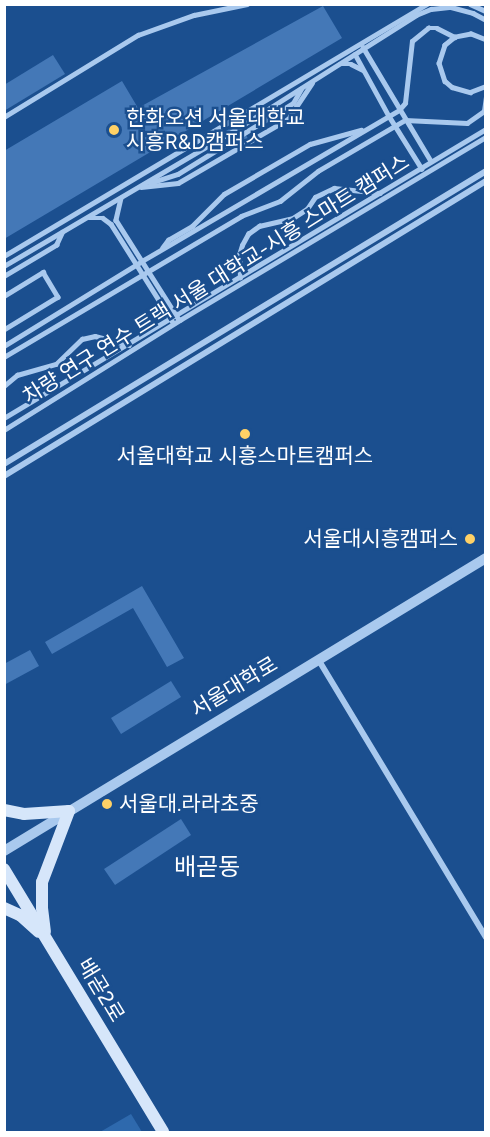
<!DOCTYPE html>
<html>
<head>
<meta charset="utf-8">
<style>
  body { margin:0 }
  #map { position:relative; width:490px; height:1137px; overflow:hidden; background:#1b4f8f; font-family:Figtree,"Noto Sans KR",sans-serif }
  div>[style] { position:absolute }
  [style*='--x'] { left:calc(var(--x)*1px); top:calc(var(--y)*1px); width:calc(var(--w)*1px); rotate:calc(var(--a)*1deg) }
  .green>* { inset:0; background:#2e69ad }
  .building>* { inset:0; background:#4478b7 }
  .service>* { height:4.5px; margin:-2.25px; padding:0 2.25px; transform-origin:2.25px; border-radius:2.25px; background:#a9c9ee }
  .minor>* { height:6px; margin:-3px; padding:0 3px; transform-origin:3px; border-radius:3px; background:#a9c9ee }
  .tertiary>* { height:10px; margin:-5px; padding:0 5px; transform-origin:5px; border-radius:5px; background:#a9c9ee }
  .secondary>* { height:12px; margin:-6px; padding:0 6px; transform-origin:6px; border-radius:6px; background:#d6e6fa }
  .dots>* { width:16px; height:16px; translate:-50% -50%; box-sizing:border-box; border:3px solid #1b4f8f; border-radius:50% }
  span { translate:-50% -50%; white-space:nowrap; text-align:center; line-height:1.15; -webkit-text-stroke:5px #1b4f8f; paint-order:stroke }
  .poi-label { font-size:21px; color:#fff }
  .left { translate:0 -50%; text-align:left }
  .right { translate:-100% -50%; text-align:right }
  .street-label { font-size:21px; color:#fff }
  .quarter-label { font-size:24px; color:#fff }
  .frame { position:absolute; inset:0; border:6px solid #fff; pointer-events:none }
</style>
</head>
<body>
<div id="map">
  <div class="green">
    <i style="clip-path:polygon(131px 1114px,142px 1132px,100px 1132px)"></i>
  </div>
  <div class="building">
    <i style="clip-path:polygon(323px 6px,342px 38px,4px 239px,4px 151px,122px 81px,138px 108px)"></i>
    <i style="clip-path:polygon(53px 55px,65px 74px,4px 111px,4px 85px)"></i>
    <i style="clip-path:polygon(239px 123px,251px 144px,238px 152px,226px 131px)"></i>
    <i style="clip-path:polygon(142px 586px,184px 658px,167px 667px,133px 608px,52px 654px,45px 642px)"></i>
    <i style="clip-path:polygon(30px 650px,39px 666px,4px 685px,4px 664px)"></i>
    <i style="clip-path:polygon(171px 681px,181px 697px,121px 734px,111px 718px)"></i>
    <i style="clip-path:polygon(181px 819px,191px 835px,115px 885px,104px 869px)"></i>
  </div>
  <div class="service">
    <i style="--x:470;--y:4;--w:17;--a:24"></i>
    <i style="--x:486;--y:40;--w:16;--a:-158"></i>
    <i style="--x:471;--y:34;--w:16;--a:169"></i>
    <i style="--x:455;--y:37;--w:13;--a:141"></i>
    <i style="--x:445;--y:45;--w:19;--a:108"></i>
    <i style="--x:439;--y:63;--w:19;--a:72"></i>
    <i style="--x:445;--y:81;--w:9;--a:41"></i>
    <i style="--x:452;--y:87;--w:19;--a:16"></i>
    <i style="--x:470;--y:92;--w:17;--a:-21"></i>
    <i style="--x:363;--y:47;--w:133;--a:59.2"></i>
    <i style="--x:355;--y:54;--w:71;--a:61.3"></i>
    <i style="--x:389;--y:116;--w:62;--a:58.1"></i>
    <i style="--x:340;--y:64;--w:11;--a:0"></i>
    <i style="--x:351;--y:64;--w:13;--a:27"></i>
    <i style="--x:4;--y:117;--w:157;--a:-31.5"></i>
    <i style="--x:138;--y:35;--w:59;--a:-19.7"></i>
    <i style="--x:194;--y:15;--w:54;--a:-11.7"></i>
    <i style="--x:150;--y:183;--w:29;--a:-18"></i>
    <i style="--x:178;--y:174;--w:135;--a:-31.7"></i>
    <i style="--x:293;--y:103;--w:16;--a:-60"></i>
    <i style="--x:141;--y:187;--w:37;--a:-6"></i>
    <i style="--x:178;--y:183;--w:127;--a:-30.2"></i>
    <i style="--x:288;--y:119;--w:43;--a:-56.3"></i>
    <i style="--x:121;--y:198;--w:23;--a:103"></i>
    <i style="--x:116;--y:220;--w:116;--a:57.7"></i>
    <i style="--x:89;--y:218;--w:14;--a:0"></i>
    <i style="--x:103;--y:218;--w:10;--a:37"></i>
    <i style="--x:111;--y:224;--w:115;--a:57.8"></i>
    <i style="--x:162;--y:248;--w:10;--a:-53"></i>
    <i style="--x:168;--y:240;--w:28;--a:-30"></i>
    <i style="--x:192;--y:226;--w:45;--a:-45"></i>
    <i style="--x:224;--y:194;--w:99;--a:-30.2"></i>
    <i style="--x:310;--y:144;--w:53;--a:-15.4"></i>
    <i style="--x:4;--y:256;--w:492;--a:-30.8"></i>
    <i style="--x:4;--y:266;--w:268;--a:-30.5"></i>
    <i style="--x:235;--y:130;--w:214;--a:-32.4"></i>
    <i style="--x:416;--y:15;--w:16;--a:-22"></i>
    <i style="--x:431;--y:9;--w:20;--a:-6"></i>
    <i style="--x:451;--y:7;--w:23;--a:15"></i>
    <i style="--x:473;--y:13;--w:15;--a:28"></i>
    <i style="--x:4;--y:276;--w:61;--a:-30.8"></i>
    <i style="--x:56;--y:245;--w:14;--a:-65"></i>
    <i style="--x:240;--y:278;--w:23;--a:-92"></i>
    <i style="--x:239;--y:255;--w:10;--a:-73"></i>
    <i style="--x:242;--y:245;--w:13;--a:-61"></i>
    <i style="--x:248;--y:234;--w:14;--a:-36"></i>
    <i style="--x:259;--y:226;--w:35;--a:-13"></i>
    <i style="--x:293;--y:218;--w:17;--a:-33"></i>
    <i style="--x:307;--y:209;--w:14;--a:-56"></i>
    <i style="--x:315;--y:197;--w:21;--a:-25"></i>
    <i style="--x:334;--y:188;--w:46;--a:6.2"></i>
    <i style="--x:4;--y:296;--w:46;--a:-31.6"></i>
    <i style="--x:43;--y:272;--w:29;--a:59"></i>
    <i style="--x:58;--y:297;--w:63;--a:148.6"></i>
    <i style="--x:4;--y:346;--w:162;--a:-31.6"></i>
    <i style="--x:142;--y:261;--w:298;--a:-30.4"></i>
    <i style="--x:399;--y:110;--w:9;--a:-49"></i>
    <i style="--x:405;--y:103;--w:62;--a:-83.6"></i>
    <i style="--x:412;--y:41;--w:21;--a:-39"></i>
    <i style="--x:428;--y:28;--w:9;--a:0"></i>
    <i style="--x:437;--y:28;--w:20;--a:27"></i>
    <i style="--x:4;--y:357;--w:276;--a:-30.7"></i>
    <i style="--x:241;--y:216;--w:42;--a:-21"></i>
    <i style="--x:280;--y:201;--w:48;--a:-38.3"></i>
    <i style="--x:318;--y:171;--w:101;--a:-30.4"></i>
    <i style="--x:405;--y:120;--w:62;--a:2.8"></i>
    <i style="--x:467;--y:123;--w:21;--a:-35"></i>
    <i style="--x:484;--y:111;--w:14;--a:-82"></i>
    <i style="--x:4;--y:386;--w:17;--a:-40"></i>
    <i style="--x:17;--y:375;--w:41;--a:-15.8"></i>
    <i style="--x:56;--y:364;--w:36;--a:-44"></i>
    <i style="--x:82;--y:339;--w:13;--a:-13"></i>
    <i style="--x:95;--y:336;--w:35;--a:15"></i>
    <i style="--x:4;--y:418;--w:562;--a:-30.95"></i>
    <i style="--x:4;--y:430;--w:208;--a:-32"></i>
    <i style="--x:180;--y:320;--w:357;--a:-30.9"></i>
  </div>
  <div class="minor">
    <i style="--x:4;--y:464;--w:564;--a:-31.29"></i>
    <i style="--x:4;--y:476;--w:565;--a:-31.47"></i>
    <i style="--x:318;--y:659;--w:325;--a:58.9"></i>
  </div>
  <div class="tertiary">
    <i style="--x:4;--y:851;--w:564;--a:-31.29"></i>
  </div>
  <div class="secondary">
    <i style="--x:4;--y:810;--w:20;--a:11"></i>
    <i style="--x:24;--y:814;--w:45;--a:-3.8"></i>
    <i style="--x:69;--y:811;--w:76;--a:110.8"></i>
    <i style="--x:42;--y:882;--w:26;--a:90"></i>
    <i style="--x:42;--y:908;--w:24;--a:83"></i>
    <i style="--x:4;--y:869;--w:307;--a:58.8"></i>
    <i style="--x:4;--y:908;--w:17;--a:24"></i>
    <i style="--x:20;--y:915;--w:25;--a:42"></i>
  </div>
  <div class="dots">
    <i style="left:114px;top:130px;background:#ffd166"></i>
    <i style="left:245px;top:434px;background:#ffd166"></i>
    <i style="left:470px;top:539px;background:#ffd166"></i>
    <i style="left:107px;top:804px;background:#ffd166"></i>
  </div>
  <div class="poi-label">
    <span class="left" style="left:126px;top:130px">한화오션 서울대학교<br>시흥R&amp;D캠퍼스</span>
    <span style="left:245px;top:456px">서울대학교 시흥스마트캠퍼스</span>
    <span class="right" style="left:458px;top:539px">서울대시흥캠퍼스</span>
    <span class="left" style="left:119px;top:804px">서울대.라라초중</span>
  </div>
  <div class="street-label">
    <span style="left:216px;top:279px;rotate:-32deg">차량 연구 연수 트랙 서울 대학교-시흥 스마트 캠퍼스</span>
    <span style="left:234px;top:687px;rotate:-31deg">서울대학로</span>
    <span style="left:101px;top:990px;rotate:59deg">배곧2로</span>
  </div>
  <div class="quarter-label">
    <span style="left:207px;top:867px">배곧동</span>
  </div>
  <div class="frame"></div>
</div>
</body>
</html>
